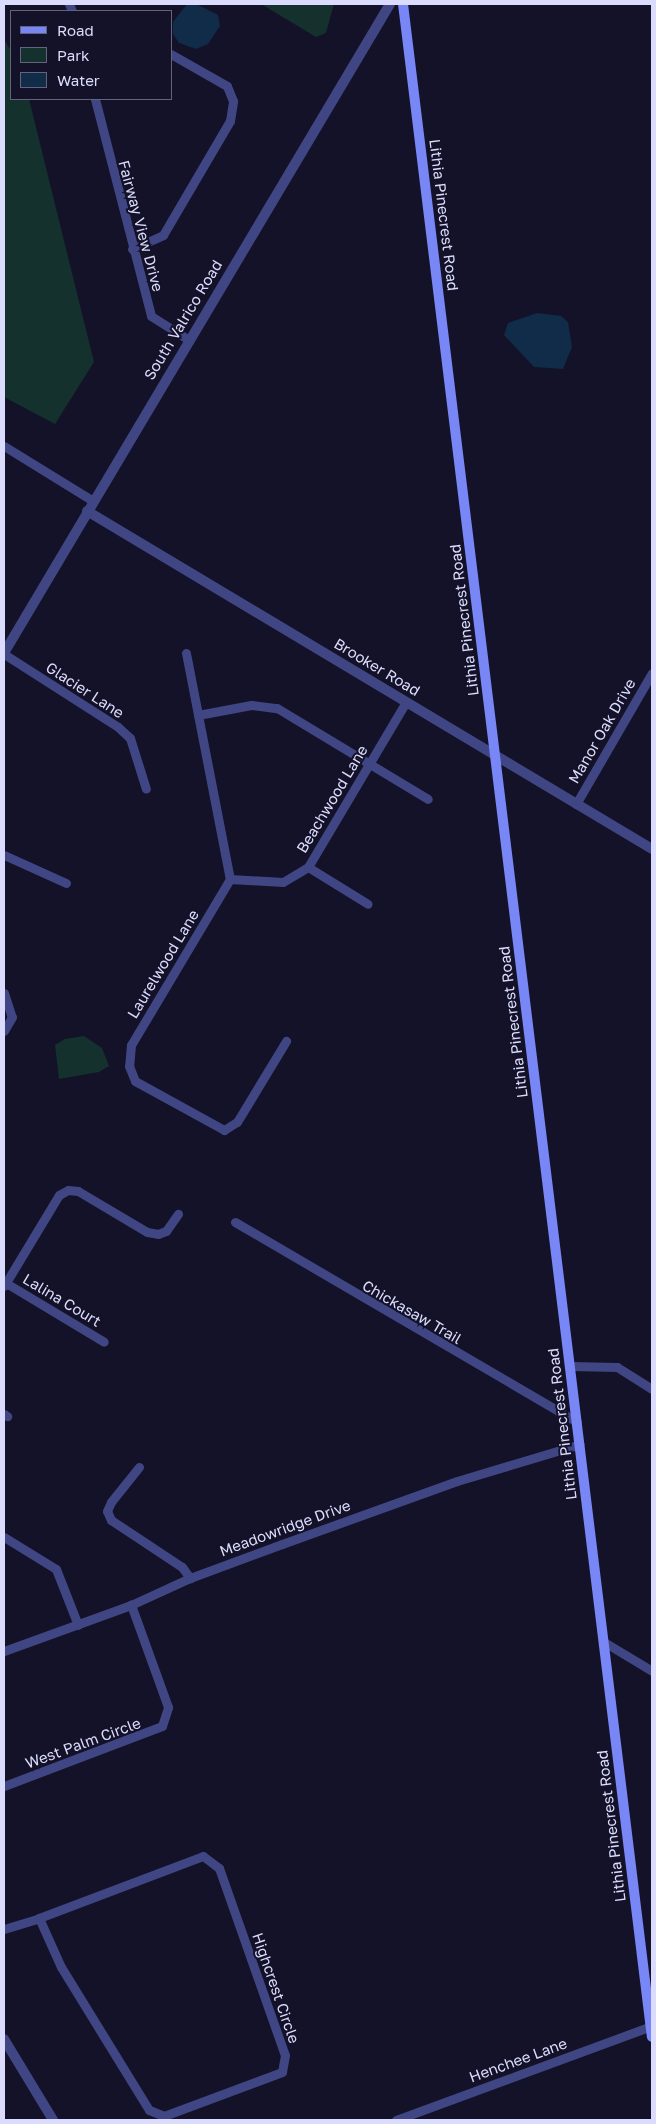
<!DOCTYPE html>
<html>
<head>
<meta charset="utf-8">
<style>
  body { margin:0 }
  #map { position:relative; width:656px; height:2124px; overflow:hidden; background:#131228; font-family:"Golos Text",sans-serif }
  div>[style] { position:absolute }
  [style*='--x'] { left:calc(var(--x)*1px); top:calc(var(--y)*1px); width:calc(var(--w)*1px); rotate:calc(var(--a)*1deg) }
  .green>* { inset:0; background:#15312d }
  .water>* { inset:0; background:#102c48 }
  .minor>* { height:9px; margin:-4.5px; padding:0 4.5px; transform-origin:4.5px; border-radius:4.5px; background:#404684 }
  .tertiary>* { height:10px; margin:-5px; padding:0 5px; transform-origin:5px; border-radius:5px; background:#404684 }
  .secondary>* { height:10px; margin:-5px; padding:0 5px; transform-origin:5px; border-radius:5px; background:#7886f6 }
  span { translate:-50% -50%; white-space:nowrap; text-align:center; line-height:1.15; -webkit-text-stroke:4px #131228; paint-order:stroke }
  .street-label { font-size:15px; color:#dbdcfd }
  .frame { position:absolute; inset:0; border:5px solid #dbdcfd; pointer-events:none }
  .legend { position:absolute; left:10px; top:10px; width:162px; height:90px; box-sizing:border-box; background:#131228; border:1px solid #63637d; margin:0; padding:6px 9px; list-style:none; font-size:15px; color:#dbdcfd }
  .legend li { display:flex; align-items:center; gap:10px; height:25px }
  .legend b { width:25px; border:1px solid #63637d }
</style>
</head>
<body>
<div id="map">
  <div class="green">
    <i style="clip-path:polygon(261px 4px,334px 4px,326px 33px,316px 37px)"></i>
    <i style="clip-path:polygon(4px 39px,11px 51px,11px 99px,29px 99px,94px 362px,55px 424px,4px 397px)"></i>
    <i style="clip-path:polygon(84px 1036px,102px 1048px,109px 1066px,99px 1072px,59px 1079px,55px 1045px,65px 1039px)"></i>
  </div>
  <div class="water">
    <i style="clip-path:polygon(187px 4px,196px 4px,218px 15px,220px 26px,208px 44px,196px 49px,179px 43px,173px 34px,173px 22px)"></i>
    <i style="clip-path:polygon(537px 313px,561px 316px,568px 322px,572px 347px,563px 369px,534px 367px,504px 335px,508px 323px)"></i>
  </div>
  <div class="minor">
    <i style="--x:69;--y:4;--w:8;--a:67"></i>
    <i style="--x:95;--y:99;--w:224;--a:75.5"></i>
    <i style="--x:151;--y:316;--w:45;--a:32.3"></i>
    <i style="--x:132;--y:249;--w:34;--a:-24"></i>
    <i style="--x:163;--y:235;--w:132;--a:-59.6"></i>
    <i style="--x:230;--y:121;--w:20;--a:-81"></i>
    <i style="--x:233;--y:101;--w:16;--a:-112"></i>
    <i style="--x:227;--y:86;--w:64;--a:-150.3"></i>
    <i style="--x:4;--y:446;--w:105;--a:31.7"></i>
    <i style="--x:186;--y:653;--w:230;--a:79"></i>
    <i style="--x:230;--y:879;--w:193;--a:120.8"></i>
    <i style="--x:131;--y:1045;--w:21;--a:95"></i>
    <i style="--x:129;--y:1066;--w:16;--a:68"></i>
    <i style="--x:135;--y:1081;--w:102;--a:28.8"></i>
    <i style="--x:224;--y:1130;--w:15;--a:-32"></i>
    <i style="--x:237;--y:1122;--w:95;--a:-58.8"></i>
    <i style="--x:4;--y:654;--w:135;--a:32.6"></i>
    <i style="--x:118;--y:727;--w:16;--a:43"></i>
    <i style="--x:130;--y:738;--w:53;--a:72.6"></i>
    <i style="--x:198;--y:715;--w:54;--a:-10.7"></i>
    <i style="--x:251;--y:705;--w:26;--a:7"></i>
    <i style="--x:277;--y:708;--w:176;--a:31.1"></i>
    <i style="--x:576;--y:804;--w:151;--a:-59.9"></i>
    <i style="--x:4;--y:855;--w:68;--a:24.3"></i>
    <i style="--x:308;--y:867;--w:70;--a:31.7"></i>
    <i style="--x:230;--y:879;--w:53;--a:3.2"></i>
    <i style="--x:283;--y:882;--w:29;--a:-31"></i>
    <i style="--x:308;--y:867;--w:192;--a:-59.3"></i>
    <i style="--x:4;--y:993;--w:25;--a:72"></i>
    <i style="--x:12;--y:1017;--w:16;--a:120"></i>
    <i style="--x:235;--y:1222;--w:396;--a:30.3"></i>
    <i style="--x:6;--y:1283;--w:114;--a:31"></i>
    <i style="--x:4;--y:1286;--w:106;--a:-58.9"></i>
    <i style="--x:59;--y:1195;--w:10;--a:-29"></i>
    <i style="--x:68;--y:1190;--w:10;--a:6"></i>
    <i style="--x:78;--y:1191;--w:80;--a:30.7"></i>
    <i style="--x:147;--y:1232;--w:11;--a:10"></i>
    <i style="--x:158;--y:1234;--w:9;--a:-21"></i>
    <i style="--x:166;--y:1231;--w:21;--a:-55"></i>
    <i style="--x:570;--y:1366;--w:47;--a:1.2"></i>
    <i style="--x:617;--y:1367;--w:41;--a:32.2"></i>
    <i style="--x:4;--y:1414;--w:4;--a:34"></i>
    <i style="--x:139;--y:1467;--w:45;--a:128.7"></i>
    <i style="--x:111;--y:1502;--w:10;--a:114"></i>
    <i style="--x:107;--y:1511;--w:10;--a:66"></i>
    <i style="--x:111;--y:1520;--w:85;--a:33.5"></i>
    <i style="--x:182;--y:1567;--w:14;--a:54"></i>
    <i style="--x:4;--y:1537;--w:61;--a:31.6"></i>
    <i style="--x:56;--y:1569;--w:60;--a:68.6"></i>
    <i style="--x:604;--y:1642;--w:56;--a:31.1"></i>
    <i style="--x:4;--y:1651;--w:135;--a:-19.9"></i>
    <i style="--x:131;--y:1605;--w:65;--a:-24.6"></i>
    <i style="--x:190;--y:1578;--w:98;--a:-20.3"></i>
    <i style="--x:282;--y:1544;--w:186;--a:-19.8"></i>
    <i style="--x:457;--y:1481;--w:128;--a:-16.7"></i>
    <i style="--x:4;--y:1786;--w:169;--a:-20.8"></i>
    <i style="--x:162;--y:1726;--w:20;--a:-72"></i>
    <i style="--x:168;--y:1707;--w:109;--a:-109.9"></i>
    <i style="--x:203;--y:1856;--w:20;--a:37"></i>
    <i style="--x:219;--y:1868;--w:198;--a:70.6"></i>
    <i style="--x:285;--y:2055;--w:17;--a:100"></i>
    <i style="--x:282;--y:2072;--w:126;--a:159.6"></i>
    <i style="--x:164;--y:2116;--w:16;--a:-158"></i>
    <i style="--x:149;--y:2110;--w:168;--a:-121.6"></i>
    <i style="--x:61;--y:1967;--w:54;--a:-114.2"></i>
    <i style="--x:39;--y:1918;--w:175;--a:-20.7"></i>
    <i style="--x:4;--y:1929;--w:37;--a:-17"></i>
    <i style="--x:396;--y:2120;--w:272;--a:-20.2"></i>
  </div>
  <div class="tertiary">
    <i style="--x:87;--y:511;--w:658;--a:30.89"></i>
    <i style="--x:4;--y:653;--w:755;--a:-59.26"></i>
    <i style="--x:4;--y:2039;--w:95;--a:58.8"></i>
  </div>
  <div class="secondary">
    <i style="--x:403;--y:4;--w:2048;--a:83.02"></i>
  </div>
  <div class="street-label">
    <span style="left:444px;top:215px;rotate:83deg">Lithia Pinecrest Road</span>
    <span style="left:141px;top:226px;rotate:75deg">Fairway View Drive</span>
    <span style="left:183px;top:320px;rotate:-59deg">South Valrico Road</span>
    <span style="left:464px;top:620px;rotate:-97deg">Lithia Pinecrest Road</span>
    <span style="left:377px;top:667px;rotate:31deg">Brooker Road</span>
    <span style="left:85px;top:690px;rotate:33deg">Glacier Lane</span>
    <span style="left:602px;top:731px;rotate:-60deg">Manor Oak Drive</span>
    <span style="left:332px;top:799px;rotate:-59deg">Beachwood Lane</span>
    <span style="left:163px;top:964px;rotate:-59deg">Laurelwood Lane</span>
    <span style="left:513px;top:1022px;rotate:-97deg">Lithia Pinecrest Road</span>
    <span style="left:62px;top:1300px;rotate:31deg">Lalina Court</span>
    <span style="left:412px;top:1312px;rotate:30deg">Chickasaw Trail</span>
    <span style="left:562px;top:1424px;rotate:-97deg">Lithia Pinecrest Road</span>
    <span style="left:285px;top:1528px;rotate:-20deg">Meadowridge Drive</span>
    <span style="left:83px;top:1743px;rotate:-20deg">West Palm Circle</span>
    <span style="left:611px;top:1826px;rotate:-97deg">Lithia Pinecrest Road</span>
    <span style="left:276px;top:1988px;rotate:71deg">Highcrest Circle</span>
    <span style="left:518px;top:2060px;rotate:-20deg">Henchee Lane</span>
  </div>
  <div class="frame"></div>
  <ul class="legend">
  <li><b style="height:6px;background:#7886f6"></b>Road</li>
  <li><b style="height:14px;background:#15312d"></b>Park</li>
  <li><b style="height:14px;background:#102c48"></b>Water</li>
  </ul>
</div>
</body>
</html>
